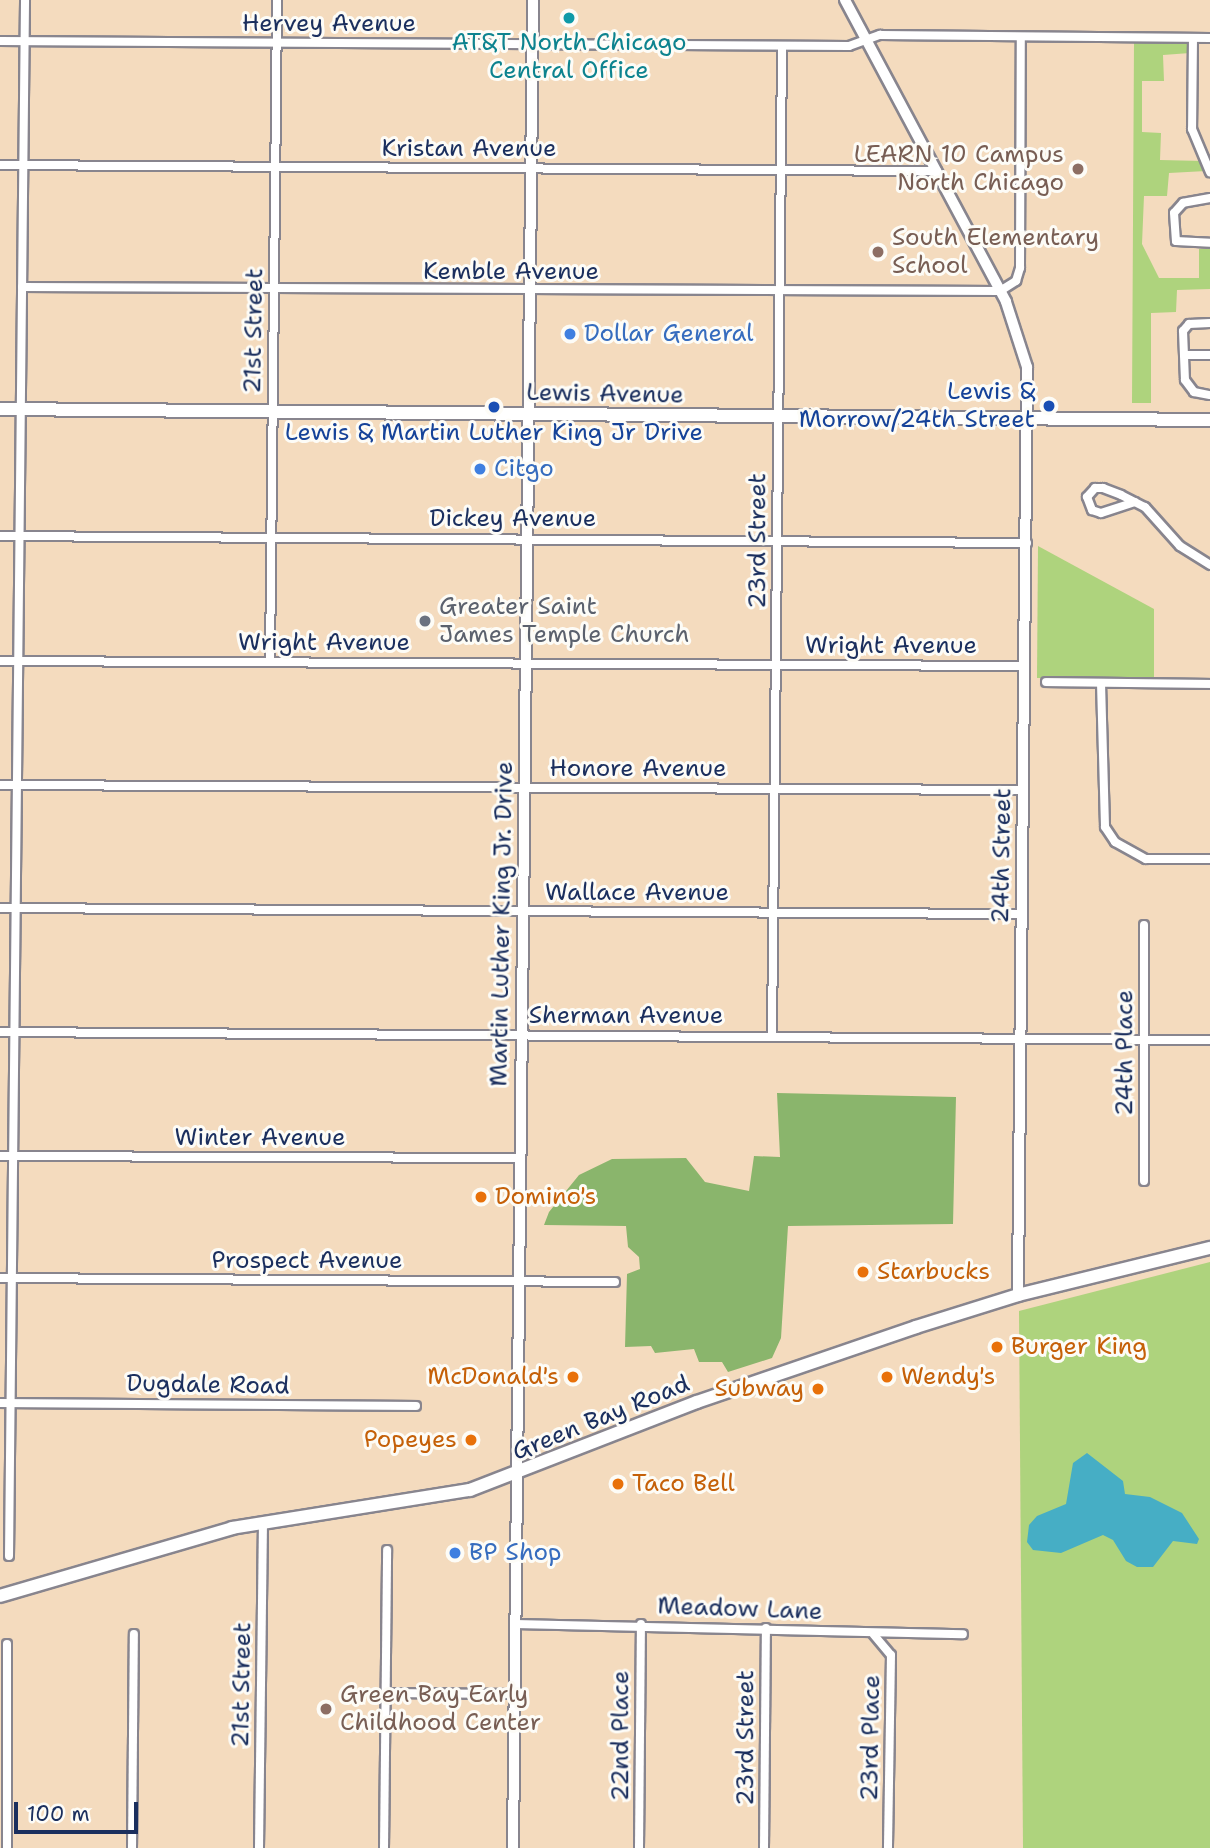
<!DOCTYPE html>
<html>
<head>
<meta charset="utf-8">
<style>
  body { margin:0 }
  #map { position:relative; width:1210px; height:1848px; overflow:hidden; background:#f4dbbe; font-family:"Shantell Sans",sans-serif }
  div>[style] { position:absolute }
  [style*='--x'] { left:calc(var(--x)*1px); top:calc(var(--y)*1px); width:calc(var(--w)*1px); rotate:calc(var(--a)*1deg) }
  .green>* { inset:0; background:#aed37d }
  .forest>* { inset:0; background:#8ab56c }
  .water>* { inset:0; background:#46aec5 }
  .roads { filter:drop-shadow(2px 0 #88858e) drop-shadow(-2px 0 #88858e) drop-shadow(0 2px #88858e) drop-shadow(0 -2px #88858e) }
  .minor>* { height:8px; margin:-4px; padding:0 4px; transform-origin:4px; border-radius:4px; background:#fff }
  .tertiary>* { height:10px; margin:-5px; padding:0 5px; transform-origin:5px; border-radius:5px; background:#fff }
  .secondary>* { height:12px; margin:-6px; padding:0 6px; transform-origin:6px; border-radius:6px; background:#fff }
  .dots>* { width:19px; height:19px; translate:-50% -50%; box-sizing:border-box; border:4px solid #fdfcf7; border-radius:50% }
  span { translate:-50% -50%; white-space:nowrap; text-align:center; line-height:1.15; -webkit-text-stroke:6px #fdfcf7; paint-order:stroke }
  .street-label { font-size:24px; color:#1b2f5e }
  .culture-label { font-size:24px; color:#0d838f }
  .education-label { font-size:24px; color:#785e54 }
  .right { translate:-100% -50%; text-align:right }
  .left { translate:0 -50%; text-align:left }
  .shop-label { font-size:24px; color:#366cbe }
  .transit-label { font-size:24px; color:#164399 }
  .worship-label { font-size:24px; color:#5b616d }
  .food-label { font-size:24px; color:#c56008 }
  .scale { position:absolute; left:14px; top:1802px; width:124px; height:32px; box-sizing:border-box; border:4px solid #1b2f5e; border-top:0; padding-left:9px; font-size:21px; line-height:24px; white-space:nowrap; color:#1b2f5e; -webkit-text-stroke:5px #fdfcf7; paint-order:stroke }
</style>
</head>
<body>
<div id="map">
  <div class="green">
    <i style="clip-path:polygon(1134px 41px,1189px 42px,1190px 53px,1163px 55px,1164px 81px,1142px 81px,1142px 132px,1161px 133px,1160px 160px,1203px 161px,1206px 171px,1169px 173px,1167px 196px,1144px 196px,1142px 244px,1159px 278px,1199px 278px,1199px 249px,1210px 249px,1210px 289px,1177px 290px,1176px 312px,1151px 313px,1151px 403px,1132px 403px)"></i>
    <i style="clip-path:polygon(1038px 546px,1154px 609px,1154px 678px,1037px 678px)"></i>
    <i style="clip-path:polygon(1210px 1262px,1210px 1848px,1023px 1848px,1019px 1311px)"></i>
  </div>
  <div class="forest">
    <i style="clip-path:polygon(777px 1093px,956px 1097px,953px 1224px,788px 1226px,781px 1338px,772px 1358px,728px 1372px,722px 1362px,699px 1362px,694px 1349px,655px 1353px,651px 1346px,625px 1347px,627px 1274px,640px 1269px,639px 1257px,628px 1247px,626px 1226px,544px 1225px,549px 1212px,579px 1175px,612px 1159px,686px 1158px,705px 1182px,749px 1191px,754px 1156px,780px 1157px)"></i>
  </div>
  <div class="water">
    <i style="clip-path:polygon(1087px 1453px,1123px 1481px,1125px 1494px,1150px 1497px,1182px 1513px,1199px 1539px,1197px 1544px,1173px 1541px,1153px 1567px,1137px 1567px,1126px 1561px,1113px 1540px,1103px 1535px,1061px 1553px,1033px 1550px,1027px 1542px,1029px 1525px,1037px 1516px,1066px 1504px,1073px 1463px)"></i>
  </div>
  <div class="roads">
    <div class="minor">
      <i style="--x:1193;--y:38;--w:91;--a:90.6"></i>
      <i style="--x:1192;--y:129;--w:47;--a:67.3"></i>
      <i style="--x:0;--y:41;--w:849;--a:0.34"></i>
      <i style="--x:849;--y:46;--w:33;--a:-20"></i>
      <i style="--x:880;--y:35;--w:330;--a:0.5"></i>
      <i style="--x:0;--y:165;--w:937;--a:0.37"></i>
      <i style="--x:1210;--y:198;--w:27;--a:170"></i>
      <i style="--x:1183;--y:203;--w:13;--a:132"></i>
      <i style="--x:1174;--y:213;--w:28;--a:86"></i>
      <i style="--x:1176;--y:241;--w:34;--a:3"></i>
      <i style="--x:22;--y:287;--w:978;--a:0.23"></i>
      <i style="--x:1000;--y:291;--w:19;--a:-32"></i>
      <i style="--x:1016;--y:281;--w:14;--a:-73"></i>
      <i style="--x:1020;--y:268;--w:231;--a:-89.8"></i>
      <i style="--x:1210;--y:323;--w:21;--a:177"></i>
      <i style="--x:1189;--y:324;--w:9;--a:131"></i>
      <i style="--x:1183;--y:331;--w:49;--a:87.7"></i>
      <i style="--x:1185;--y:380;--w:15;--a:53"></i>
      <i style="--x:1194;--y:392;--w:16;--a:11"></i>
      <i style="--x:1184;--y:355;--w:26;--a:0"></i>
      <i style="--x:1135;--y:502;--w:36;--a:162"></i>
      <i style="--x:1101;--y:513;--w:9;--a:-162"></i>
      <i style="--x:1092;--y:510;--w:14;--a:-111"></i>
      <i style="--x:1087;--y:497;--w:12;--a:-48"></i>
      <i style="--x:1095;--y:488;--w:8;--a:0"></i>
      <i style="--x:1103;--y:488;--w:19;--a:21"></i>
      <i style="--x:1121;--y:495;--w:27;--a:27"></i>
      <i style="--x:1145;--y:507;--w:52;--a:48.1"></i>
      <i style="--x:1180;--y:546;--w:36;--a:32"></i>
      <i style="--x:0;--y:536;--w:1027;--a:0.39"></i>
      <i style="--x:0;--y:661;--w:1025;--a:0.28"></i>
      <i style="--x:270;--y:662;--w:662;--a:-89.39"></i>
      <i style="--x:1046;--y:682;--w:164;--a:0.7"></i>
      <i style="--x:1101;--y:683;--w:144;--a:88.4"></i>
      <i style="--x:1105;--y:827;--w:18;--a:56"></i>
      <i style="--x:1115;--y:842;--w:35;--a:29"></i>
      <i style="--x:1146;--y:859;--w:64;--a:0"></i>
      <i style="--x:0;--y:785;--w:1024;--a:0.28"></i>
      <i style="--x:0;--y:908;--w:1022;--a:0.34"></i>
      <i style="--x:0;--y:1032;--w:1210;--a:0.38"></i>
      <i style="--x:772;--y:1037;--w:991;--a:-89.42"></i>
      <i style="--x:0;--y:1156;--w:520;--a:0.22"></i>
      <i style="--x:1144;--y:1181;--w:256;--a:-90"></i>
      <i style="--x:0;--y:1278;--w:615;--a:0.37"></i>
      <i style="--x:0;--y:1403;--w:416;--a:0.4"></i>
      <i style="--x:9;--y:1556;--w:1556;--a:-89.41"></i>
      <i style="--x:515;--y:1624;--w:448;--a:1.3"></i>
      <i style="--x:874;--y:1635;--w:26;--a:50"></i>
      <i style="--x:891;--y:1655;--w:193;--a:90.9"></i>
      <i style="--x:386;--y:1693;--w:128;--a:0.4"></i>
      <i style="--x:7;--y:1848;--w:204;--a:-90"></i>
      <i style="--x:132;--y:1848;--w:214;--a:-89.5"></i>
      <i style="--x:259;--y:1848;--w:326;--a:-89.3"></i>
      <i style="--x:384;--y:1848;--w:298;--a:-89.4"></i>
      <i style="--x:639;--y:1848;--w:224;--a:-89.5"></i>
      <i style="--x:764;--y:1848;--w:220;--a:-89.5"></i>
    </div>
    <div class="tertiary">
      <i style="--x:845;--y:0;--w:342;--a:61.9"></i>
      <i style="--x:1006;--y:302;--w:68;--a:72.1"></i>
      <i style="--x:1027;--y:367;--w:928;--a:90.56"></i>
      <i style="--x:513;--y:1848;--w:1848;--a:-89.38"></i>
    </div>
    <div class="secondary">
      <i style="--x:0;--y:409;--w:1210;--a:0.52"></i>
      <i style="--x:0;--y:1596;--w:242;--a:-16.3"></i>
      <i style="--x:232;--y:1528;--w:241;--a:-9.1"></i>
      <i style="--x:470;--y:1490;--w:243;--a:-21.2"></i>
      <i style="--x:697;--y:1402;--w:231;--a:-18.9"></i>
      <i style="--x:916;--y:1327;--w:107;--a:-17.4"></i>
      <i style="--x:1018;--y:1295;--w:198;--a:-13.8"></i>
    </div>
  </div>
  <div class="dots">
    <i style="left:569px;top:18px;background:#0f9aa8"></i>
    <i style="left:1078px;top:169px;background:#8d6e63"></i>
    <i style="left:878px;top:252px;background:#8d6e63"></i>
    <i style="left:570px;top:334px;background:#3f7fe0"></i>
    <i style="left:1049px;top:406px;background:#1a4fb4"></i>
    <i style="left:494px;top:407px;background:#1a4fb4"></i>
    <i style="left:480px;top:469px;background:#3f7fe0"></i>
    <i style="left:425px;top:621px;background:#6b7280"></i>
    <i style="left:481px;top:1197px;background:#e8710a"></i>
    <i style="left:863px;top:1272px;background:#e8710a"></i>
    <i style="left:997px;top:1347px;background:#e8710a"></i>
    <i style="left:573px;top:1377px;background:#e8710a"></i>
    <i style="left:887px;top:1377px;background:#e8710a"></i>
    <i style="left:818px;top:1389px;background:#e8710a"></i>
    <i style="left:471px;top:1440px;background:#e8710a"></i>
    <i style="left:618px;top:1484px;background:#e8710a"></i>
    <i style="left:455px;top:1553px;background:#3f7fe0"></i>
    <i style="left:326px;top:1709px;background:#8d6e63"></i>
  </div>
  <div class="street-label">
    <span style="left:329px;top:24px">Hervey Avenue</span>
    <span style="left:469px;top:149px">Kristan Avenue</span>
    <span style="left:511px;top:272px">Kemble Avenue</span>
    <span style="left:254px;top:331px;rotate:-89deg">21st Street</span>
    <span style="left:605px;top:394px;rotate:1deg">Lewis Avenue</span>
    <span style="left:513px;top:519px">Dickey Avenue</span>
    <span style="left:758px;top:541px;rotate:-90deg">23rd Street</span>
    <span style="left:324px;top:643px">Wright Avenue</span>
    <span style="left:891px;top:646px">Wright Avenue</span>
    <span style="left:638px;top:769px">Honore Avenue</span>
    <span style="left:1002px;top:856px;rotate:-89deg">24th Street</span>
    <span style="left:637px;top:893px">Wallace Avenue</span>
    <span style="left:502px;top:924px;rotate:-89deg">Martin Luther King Jr. Drive</span>
    <span style="left:626px;top:1016px">Sherman Avenue</span>
    <span style="left:1125px;top:1053px;rotate:-90deg">24th Place</span>
    <span style="left:260px;top:1138px">Winter Avenue</span>
    <span style="left:307px;top:1261px">Prospect Avenue</span>
    <span style="left:208px;top:1385px;rotate:1deg">Dugdale Road</span>
    <span style="left:601px;top:1418px;rotate:-22deg">Green Bay Road</span>
    <span style="left:740px;top:1609px;rotate:2deg">Meadow Lane</span>
    <span style="left:242px;top:1685px;rotate:-89deg">21st Street</span>
    <span style="left:621px;top:1736px;rotate:-90deg">22nd Place</span>
    <span style="left:746px;top:1738px;rotate:-90deg">23rd Street</span>
    <span style="left:871px;top:1738px;rotate:-89deg">23rd Place</span>
  </div>
  <div class="culture-label">
    <span style="left:569px;top:57px">AT&amp;T North Chicago<br>Central Office</span>
  </div>
  <div class="education-label">
    <span class="right" style="left:1064px;top:169px">LEARN 10 Campus<br>North Chicago</span>
    <span class="left" style="left:892px;top:252px">South Elementary<br>School</span>
    <span class="left" style="left:340px;top:1709px">Green Bay Early<br>Childhood Center</span>
  </div>
  <div class="shop-label">
    <span class="left" style="left:584px;top:334px">Dollar General</span>
    <span class="left" style="left:494px;top:469px">Citgo</span>
    <span class="left" style="left:469px;top:1553px">BP Shop</span>
  </div>
  <div class="transit-label">
    <span class="right" style="left:1035px;top:406px">Lewis &amp;<br>Morrow/24th Street</span>
    <span style="left:494px;top:433px">Lewis &amp; Martin Luther King Jr Drive</span>
  </div>
  <div class="worship-label">
    <span class="left" style="left:439px;top:621px">Greater Saint<br>James Temple Church</span>
  </div>
  <div class="food-label">
    <span class="left" style="left:495px;top:1197px">Domino's</span>
    <span class="left" style="left:877px;top:1272px">Starbucks</span>
    <span class="left" style="left:1011px;top:1347px">Burger King</span>
    <span class="right" style="left:559px;top:1377px">McDonald's</span>
    <span class="left" style="left:901px;top:1377px">Wendy's</span>
    <span class="right" style="left:804px;top:1389px">Subway</span>
    <span class="right" style="left:457px;top:1440px">Popeyes</span>
    <span class="left" style="left:632px;top:1484px">Taco Bell</span>
  </div>
  <div class="scale">100 m</div>
</div>
</body>
</html>
